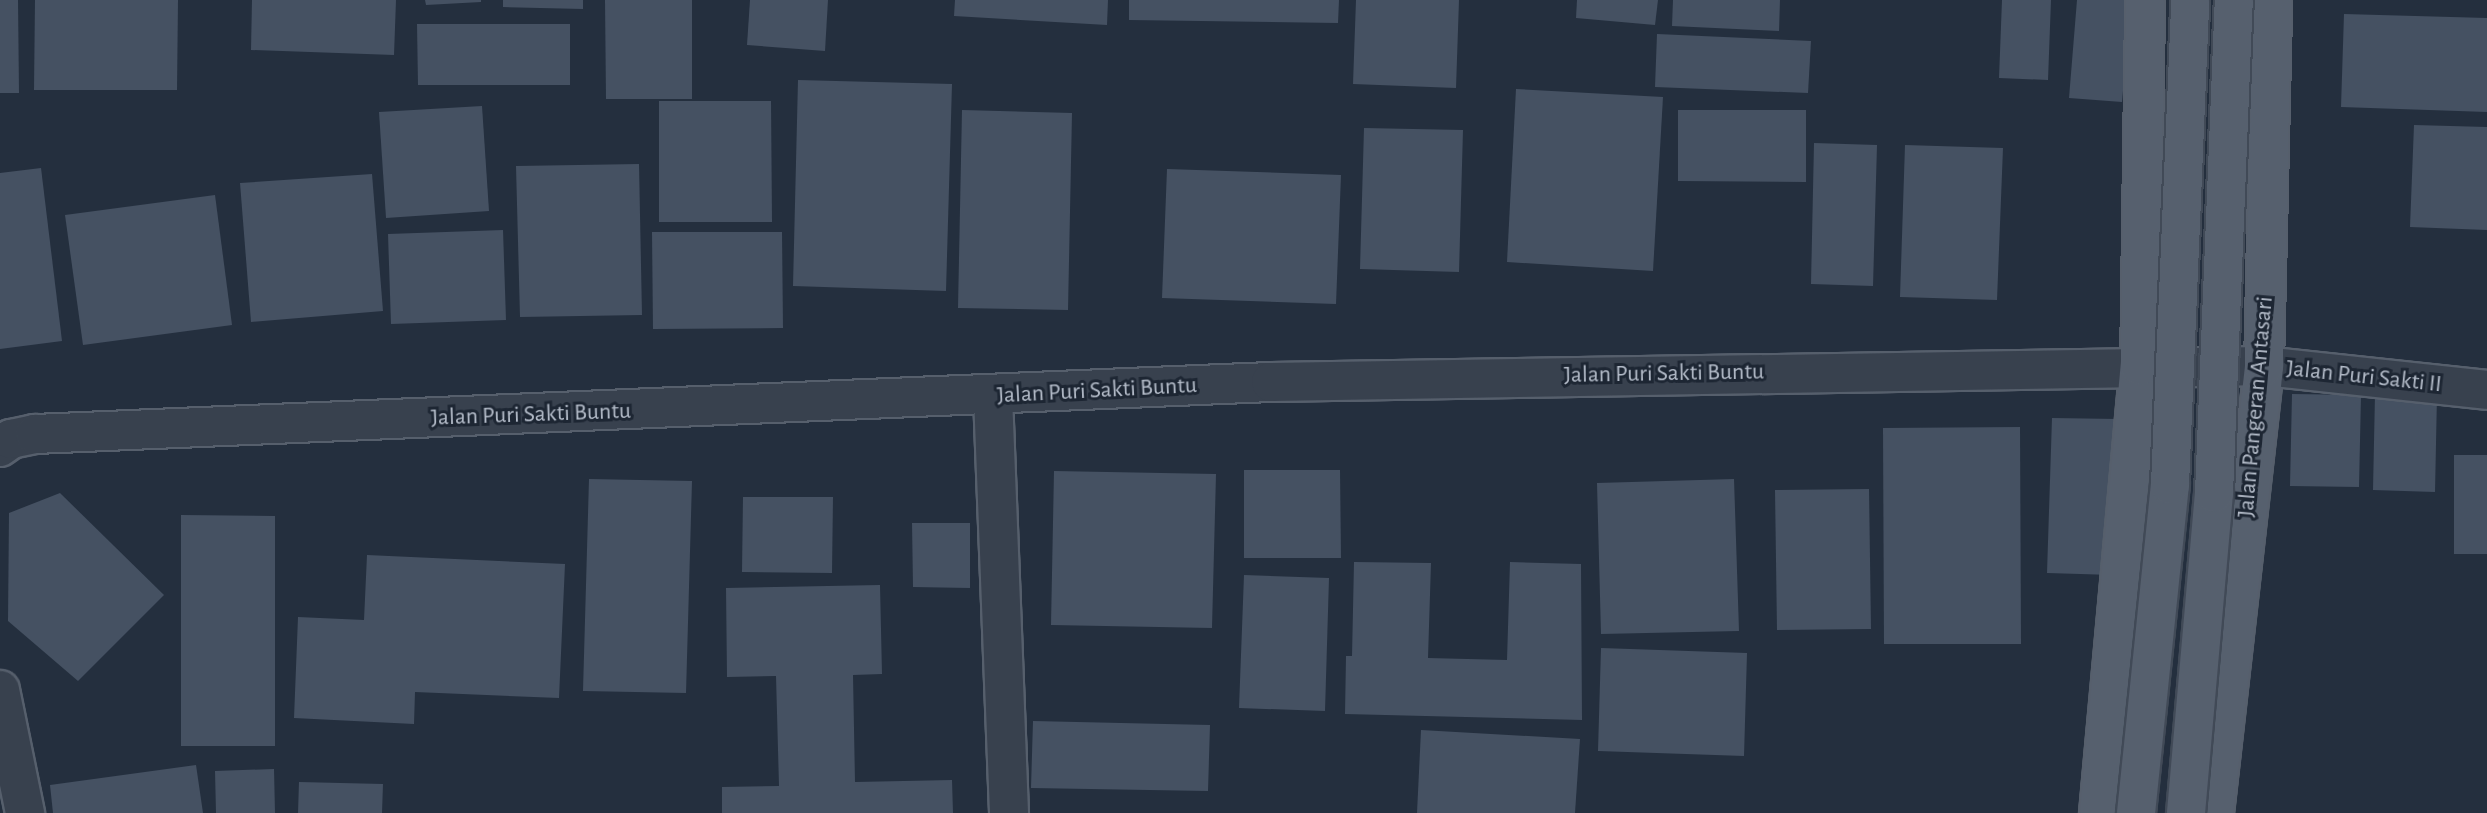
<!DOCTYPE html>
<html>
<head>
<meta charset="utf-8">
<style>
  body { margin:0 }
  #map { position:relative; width:2487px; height:813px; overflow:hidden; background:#242f3e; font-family:"Alegreya Sans",sans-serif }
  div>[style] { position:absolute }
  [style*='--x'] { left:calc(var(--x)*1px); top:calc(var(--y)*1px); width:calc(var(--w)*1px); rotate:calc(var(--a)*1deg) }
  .building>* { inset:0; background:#455162 }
  .roads { filter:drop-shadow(2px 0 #565f6c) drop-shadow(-2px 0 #565f6c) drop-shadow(0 2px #565f6c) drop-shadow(0 -2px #565f6c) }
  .minor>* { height:38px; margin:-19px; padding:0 19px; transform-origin:19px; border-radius:19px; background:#38414e }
  .tertiary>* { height:38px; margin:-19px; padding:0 19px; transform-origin:19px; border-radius:19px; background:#38414e }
  .primary>* { height:38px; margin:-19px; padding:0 19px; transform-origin:19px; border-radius:19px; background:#56606e }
  .bridges { filter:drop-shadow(2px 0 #414a57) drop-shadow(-2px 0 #414a57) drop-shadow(0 2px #414a57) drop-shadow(0 -2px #414a57) }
  .primary-bridge>* { height:38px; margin:-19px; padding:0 19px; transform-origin:19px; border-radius:19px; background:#56606e }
  span { translate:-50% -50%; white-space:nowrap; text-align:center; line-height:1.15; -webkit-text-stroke:6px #1d2633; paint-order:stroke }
  .street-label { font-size:24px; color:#b4bcc9 }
</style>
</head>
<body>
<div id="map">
  <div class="building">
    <i style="clip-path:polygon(0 0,18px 0,19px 93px,0 93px)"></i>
    <i style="clip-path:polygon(35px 0,178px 0,177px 90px,34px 90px)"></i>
    <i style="clip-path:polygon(252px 0,396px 0,394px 55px,251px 50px)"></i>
    <i style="clip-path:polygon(425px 0,481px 0,481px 2px,426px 5px)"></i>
    <i style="clip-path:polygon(503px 0,583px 0,583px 9px,503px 7px)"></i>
    <i style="clip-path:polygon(605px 0,692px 0,692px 99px,606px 99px)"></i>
    <i style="clip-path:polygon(750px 0,828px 0,825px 51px,747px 45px)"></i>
    <i style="clip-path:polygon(955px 0,1108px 0,1107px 25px,954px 16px)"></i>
    <i style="clip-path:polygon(1129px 0,1339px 0,1338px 23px,1129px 20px)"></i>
    <i style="clip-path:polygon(1356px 0,1459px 0,1456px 88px,1353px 84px)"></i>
    <i style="clip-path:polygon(1577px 0,1658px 0,1655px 25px,1576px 18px)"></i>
    <i style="clip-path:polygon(1673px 0,1780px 0,1779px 31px,1672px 26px)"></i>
    <i style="clip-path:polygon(2002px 0,2051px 0,2048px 80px,1999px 78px)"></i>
    <i style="clip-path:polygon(2077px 0,2131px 0,2122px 102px,2069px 98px)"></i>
    <i style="clip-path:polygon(2344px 14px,2487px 18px,2487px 112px,2341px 107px)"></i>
    <i style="clip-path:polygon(417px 24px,570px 24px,570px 85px,418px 85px)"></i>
    <i style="clip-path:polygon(1657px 34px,1811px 41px,1808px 93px,1655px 87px)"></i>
    <i style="clip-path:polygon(798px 80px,952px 84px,946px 291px,793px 286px)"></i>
    <i style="clip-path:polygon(1516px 89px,1663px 97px,1653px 271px,1507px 262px)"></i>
    <i style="clip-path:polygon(659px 101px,771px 101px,772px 222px,659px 222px)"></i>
    <i style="clip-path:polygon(482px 106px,489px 211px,386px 218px,379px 112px)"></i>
    <i style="clip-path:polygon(962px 110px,1072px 113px,1068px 310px,958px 308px)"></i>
    <i style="clip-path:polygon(1678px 110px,1806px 110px,1806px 182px,1678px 181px)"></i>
    <i style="clip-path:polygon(2414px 125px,2487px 127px,2487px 230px,2410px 227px)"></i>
    <i style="clip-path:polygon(1364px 128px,1463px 130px,1459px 272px,1360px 269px)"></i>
    <i style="clip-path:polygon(1814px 143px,1877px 145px,1873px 286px,1811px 284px)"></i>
    <i style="clip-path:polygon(1905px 145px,2003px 148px,1997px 300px,1900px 297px)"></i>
    <i style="clip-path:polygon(639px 164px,642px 315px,520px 317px,516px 166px)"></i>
    <i style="clip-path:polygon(41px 168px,62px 341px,0 349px,0 173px)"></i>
    <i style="clip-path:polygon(1167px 169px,1341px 175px,1336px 304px,1162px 298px)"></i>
    <i style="clip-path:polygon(372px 174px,383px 311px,251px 322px,240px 183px)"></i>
    <i style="clip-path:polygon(215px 195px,232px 325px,83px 345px,65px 215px)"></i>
    <i style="clip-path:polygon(503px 230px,506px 320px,391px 324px,388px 234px)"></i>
    <i style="clip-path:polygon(652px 232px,782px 232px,783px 328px,653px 329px)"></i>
    <i style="clip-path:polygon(2292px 394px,2361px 395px,2359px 487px,2290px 486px)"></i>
    <i style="clip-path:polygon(2375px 394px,2437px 395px,2435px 492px,2373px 490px)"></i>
    <i style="clip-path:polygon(2052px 418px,2118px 419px,2113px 575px,2047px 573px)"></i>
    <i style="clip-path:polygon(2020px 427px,2021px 644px,1884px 644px,1883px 428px)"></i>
    <i style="clip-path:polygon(2454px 455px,2487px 455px,2487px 554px,2454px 554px)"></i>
    <i style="clip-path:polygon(1244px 470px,1340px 470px,1341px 558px,1244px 558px)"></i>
    <i style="clip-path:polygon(1054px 471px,1216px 474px,1212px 628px,1051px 625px)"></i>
    <i style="clip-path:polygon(589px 479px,692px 481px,686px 693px,583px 691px)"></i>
    <i style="clip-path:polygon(1734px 479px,1739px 631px,1601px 634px,1597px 483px)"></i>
    <i style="clip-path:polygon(1869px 489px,1871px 629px,1777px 630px,1775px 490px)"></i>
    <i style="clip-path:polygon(60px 493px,164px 595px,78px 681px,8px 621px,9px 513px)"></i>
    <i style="clip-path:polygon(743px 497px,833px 497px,832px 573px,742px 572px)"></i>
    <i style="clip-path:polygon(181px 515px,275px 516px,275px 746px,181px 746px)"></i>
    <i style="clip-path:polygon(912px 523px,970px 523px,970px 588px,913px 587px)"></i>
    <i style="clip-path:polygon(367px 555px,565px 564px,559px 698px,415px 692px,414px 724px,294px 718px,298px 617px,364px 620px)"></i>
    <i style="clip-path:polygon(1354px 562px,1431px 563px,1428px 658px,1507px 660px,1510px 562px,1581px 564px,1582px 720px,1345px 714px,1346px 656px,1352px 656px)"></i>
    <i style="clip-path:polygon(1244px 575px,1329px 578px,1325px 711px,1239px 708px)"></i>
    <i style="clip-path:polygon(880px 585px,882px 674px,853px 675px,855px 782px,952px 780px,953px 813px,722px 813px,722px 787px,779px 786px,776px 676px,727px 677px,726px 588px)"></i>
    <i style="clip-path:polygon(1601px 648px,1747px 653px,1744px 756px,1598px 751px)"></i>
    <i style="clip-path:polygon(1033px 721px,1210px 725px,1208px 791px,1031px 788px)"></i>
    <i style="clip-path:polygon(1421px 730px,1580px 739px,1575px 813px,1417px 813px)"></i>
    <i style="clip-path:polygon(196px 765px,203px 813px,53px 813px,50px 785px)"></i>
    <i style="clip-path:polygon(274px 769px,275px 813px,216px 813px,215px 771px)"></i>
    <i style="clip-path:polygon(299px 782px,383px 784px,382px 813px,298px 813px)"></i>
  </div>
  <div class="roads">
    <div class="minor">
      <i style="--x:993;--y:396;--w:417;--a:87.8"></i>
      <i style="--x:0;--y:447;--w:14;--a:-36"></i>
      <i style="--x:11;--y:439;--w:25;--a:-12"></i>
      <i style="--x:35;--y:434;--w:1237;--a:-2.41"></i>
      <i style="--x:1271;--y:382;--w:993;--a:-0.92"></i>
      <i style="--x:0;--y:690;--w:126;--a:78.5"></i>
    </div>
    <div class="tertiary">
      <i style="--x:2264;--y:366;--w:224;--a:6.1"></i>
    </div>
    <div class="primary">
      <i style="--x:2099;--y:813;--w:449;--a:-84.8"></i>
      <i style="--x:2140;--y:366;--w:366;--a:-89.2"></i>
      <i style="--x:2214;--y:813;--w:450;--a:-83.6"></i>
      <i style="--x:2264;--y:366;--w:366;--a:-88.7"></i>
    </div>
  </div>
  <div class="bridges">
    <div class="primary-bridge">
      <i style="--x:2136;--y:813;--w:330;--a:-84.1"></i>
      <i style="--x:2170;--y:485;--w:485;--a:-87.6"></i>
      <i style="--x:2186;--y:813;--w:321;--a:-85"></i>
      <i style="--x:2214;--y:493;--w:493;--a:-87.7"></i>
    </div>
  </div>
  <div class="street-label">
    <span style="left:1664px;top:374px;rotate:-1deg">Jalan Puri Sakti Buntu</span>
    <span style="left:2364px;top:377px;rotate:6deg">Jalan Puri Sakti II</span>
    <span style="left:1097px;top:391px;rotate:-3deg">Jalan Puri Sakti Buntu</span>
    <span style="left:2256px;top:407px;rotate:-85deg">Jalan Pangeran Antasari</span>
    <span style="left:531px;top:415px;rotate:-2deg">Jalan Puri Sakti Buntu</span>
  </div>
</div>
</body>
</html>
